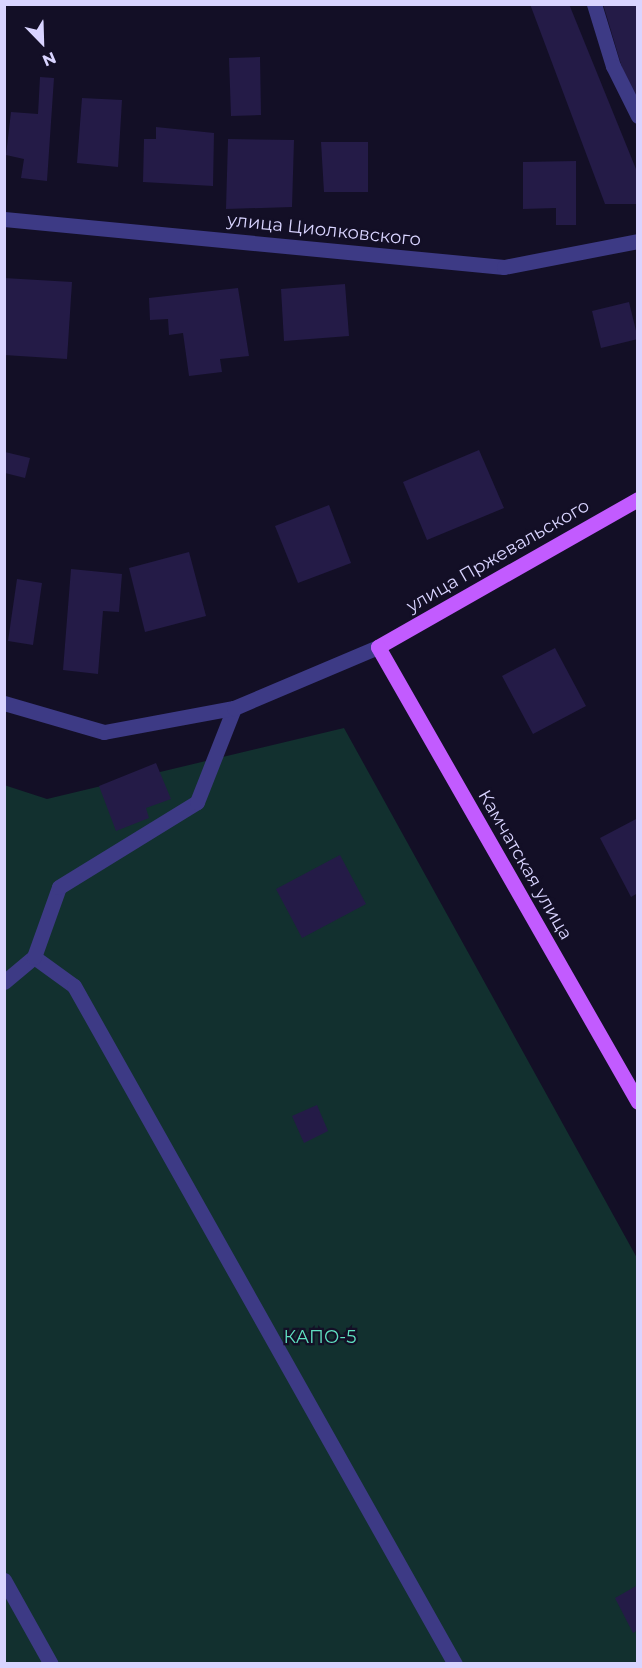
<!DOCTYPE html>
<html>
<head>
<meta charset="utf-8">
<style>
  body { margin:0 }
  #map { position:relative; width:642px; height:1668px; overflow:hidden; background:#130f26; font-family:Montserrat,sans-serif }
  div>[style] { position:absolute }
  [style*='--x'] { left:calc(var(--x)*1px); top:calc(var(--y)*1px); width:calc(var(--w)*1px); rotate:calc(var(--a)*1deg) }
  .green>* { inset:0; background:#12302f }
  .building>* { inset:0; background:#241b47 }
  .lane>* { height:15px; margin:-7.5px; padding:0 7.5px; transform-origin:7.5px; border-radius:7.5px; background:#3d3a85 }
  .street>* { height:15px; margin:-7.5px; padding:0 7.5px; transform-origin:7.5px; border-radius:7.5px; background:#3d3a85 }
  .primary>* { height:15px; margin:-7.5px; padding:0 7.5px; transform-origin:7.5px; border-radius:7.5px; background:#c25bff }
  span { translate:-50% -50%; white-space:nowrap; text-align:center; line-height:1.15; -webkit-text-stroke:4.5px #130f26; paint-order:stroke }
  .street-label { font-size:18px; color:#d9d4ff }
  .park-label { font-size:18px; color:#5fe0c0 }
  .frame { position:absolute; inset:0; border:6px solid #d9d4ff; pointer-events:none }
  .north { position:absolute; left:12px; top:12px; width:60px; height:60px; -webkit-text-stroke:4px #130f26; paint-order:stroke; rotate:157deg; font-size:16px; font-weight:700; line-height:24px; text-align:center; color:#d9d4ff }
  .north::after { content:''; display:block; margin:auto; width:21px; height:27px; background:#d9d4ff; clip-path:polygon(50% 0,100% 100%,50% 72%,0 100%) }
</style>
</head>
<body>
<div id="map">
  <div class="green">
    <i style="clip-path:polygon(344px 728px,637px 1258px,637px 1663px,5px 1663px,4px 785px,47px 799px)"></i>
  </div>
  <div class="building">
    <i style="clip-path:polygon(530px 4px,569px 4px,638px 174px,638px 204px,605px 204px)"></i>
    <i style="clip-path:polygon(603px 4px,638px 4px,638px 100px,623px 71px)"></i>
    <i style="clip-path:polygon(260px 57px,261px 115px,231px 116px,229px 58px)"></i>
    <i style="clip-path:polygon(40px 77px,54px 78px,47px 181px,21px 178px,24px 159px,6px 155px,11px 112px,38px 114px)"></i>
    <i style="clip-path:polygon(82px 98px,122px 100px,118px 167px,77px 163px)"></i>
    <i style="clip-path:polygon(156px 127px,214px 133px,213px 186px,143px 182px,144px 139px,156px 139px)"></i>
    <i style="clip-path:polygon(228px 139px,294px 140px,292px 207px,226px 209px)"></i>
    <i style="clip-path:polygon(321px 142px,368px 142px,368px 192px,324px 192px)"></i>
    <i style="clip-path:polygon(576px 161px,576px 225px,556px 225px,556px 208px,523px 209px,523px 162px)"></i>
    <i style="clip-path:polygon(4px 278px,72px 282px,67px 359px,4px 355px)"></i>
    <i style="clip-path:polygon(345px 284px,349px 336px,284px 341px,281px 289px)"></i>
    <i style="clip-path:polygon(238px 288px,249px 356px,220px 359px,222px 372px,189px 376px,183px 333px,169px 335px,168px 319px,150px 320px,149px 298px)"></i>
    <i style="clip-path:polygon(629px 302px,638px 339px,601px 348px,592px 311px)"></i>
    <i style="clip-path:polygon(479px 450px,504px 508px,427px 540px,403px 482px)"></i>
    <i style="clip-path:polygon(5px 452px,30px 458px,25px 478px,5px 473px)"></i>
    <i style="clip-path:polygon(329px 505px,351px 563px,298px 583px,275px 526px)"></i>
    <i style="clip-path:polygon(189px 552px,206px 616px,145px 632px,129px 568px)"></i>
    <i style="clip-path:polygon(71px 569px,122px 574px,119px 612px,103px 611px,98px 674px,63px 670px)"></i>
    <i style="clip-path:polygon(17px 579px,42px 583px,33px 645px,8px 641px)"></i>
    <i style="clip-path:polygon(555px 648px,586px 706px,533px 734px,502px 676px)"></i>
    <i style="clip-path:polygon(156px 763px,171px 799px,146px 808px,149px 818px,116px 831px,99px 786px)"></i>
    <i style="clip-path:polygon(638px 818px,638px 893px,631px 897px,600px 838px)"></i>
    <i style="clip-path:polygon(340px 855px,366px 904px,302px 938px,276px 889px)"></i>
    <i style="clip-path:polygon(317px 1105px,328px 1131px,304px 1143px,292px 1116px)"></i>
    <i style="clip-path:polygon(638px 1585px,638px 1630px,633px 1633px,615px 1598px)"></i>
  </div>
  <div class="lane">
    <i style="--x:594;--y:4;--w:65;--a:73"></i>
    <i style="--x:613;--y:66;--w:56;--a:63.4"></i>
    <i style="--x:34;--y:957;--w:49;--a:35.9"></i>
    <i style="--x:74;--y:986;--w:778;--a:60.67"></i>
    <i style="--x:4;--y:982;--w:39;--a:-40"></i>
    <i style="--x:34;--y:957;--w:74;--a:-70.3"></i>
    <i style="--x:59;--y:887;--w:162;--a:-31.6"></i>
    <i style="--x:197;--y:802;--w:101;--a:-68.5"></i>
    <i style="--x:4;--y:1580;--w:96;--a:60.8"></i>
  </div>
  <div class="street">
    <i style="--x:4;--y:219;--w:502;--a:5.48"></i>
    <i style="--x:504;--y:267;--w:136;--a:-11"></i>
    <i style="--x:4;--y:703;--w:104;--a:16.2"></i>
    <i style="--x:104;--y:732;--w:132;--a:-10.5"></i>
    <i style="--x:234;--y:708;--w:156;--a:-23"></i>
  </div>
  <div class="primary">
    <i style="--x:638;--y:499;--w:299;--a:150.4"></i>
    <i style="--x:378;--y:647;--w:524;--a:60.26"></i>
  </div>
  <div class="street-label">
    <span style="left:324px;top:230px;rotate:6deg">улица Циолковского</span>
    <span style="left:498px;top:556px;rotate:-30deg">улица Пржевальского</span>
    <span style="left:525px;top:865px;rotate:60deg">Камчатская улица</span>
  </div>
  <div class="park-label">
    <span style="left:320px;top:1337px">КАПО-5</span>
  </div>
  <div class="frame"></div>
  <div class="north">N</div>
</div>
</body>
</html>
